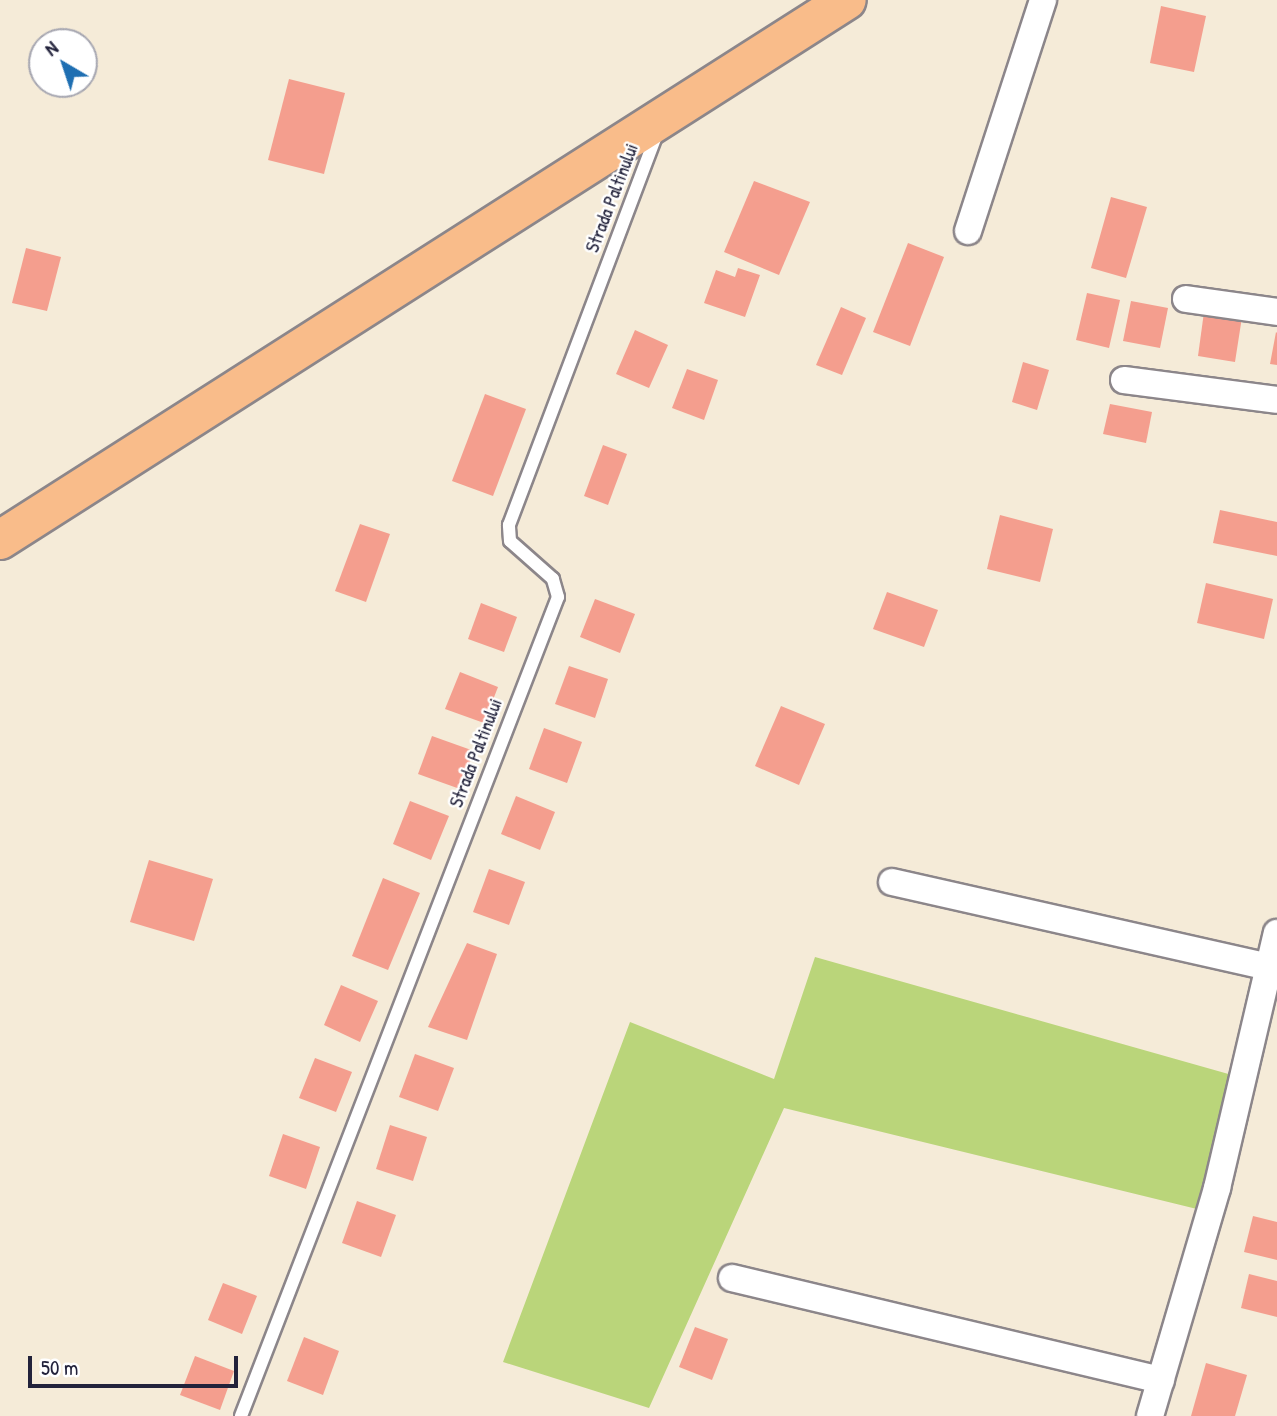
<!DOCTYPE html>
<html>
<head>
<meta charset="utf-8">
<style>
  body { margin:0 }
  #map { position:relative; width:1277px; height:1416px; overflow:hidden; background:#f5ebd8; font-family:"Patrick Hand",sans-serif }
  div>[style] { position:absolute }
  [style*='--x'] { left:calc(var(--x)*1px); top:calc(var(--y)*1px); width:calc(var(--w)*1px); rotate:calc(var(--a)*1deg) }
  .green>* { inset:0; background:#bad57a }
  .building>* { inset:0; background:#f49e8e }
  .roads { filter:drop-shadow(2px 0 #8c868a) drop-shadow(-2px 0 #8c868a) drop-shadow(0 2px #8c868a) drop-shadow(0 -2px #8c868a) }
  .lane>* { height:12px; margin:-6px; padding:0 6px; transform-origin:6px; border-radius:6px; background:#fff }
  .street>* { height:26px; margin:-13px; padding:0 13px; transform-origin:13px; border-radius:13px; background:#fff }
  .primary>* { height:38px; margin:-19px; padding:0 19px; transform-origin:19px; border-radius:19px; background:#f9bc8a }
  span { translate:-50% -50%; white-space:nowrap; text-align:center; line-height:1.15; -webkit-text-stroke:5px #fff; paint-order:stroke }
  .street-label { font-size:19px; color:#22223b }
  .north { position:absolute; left:28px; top:28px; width:70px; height:70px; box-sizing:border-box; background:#fff; border:2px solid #a7a7b1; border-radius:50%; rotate:321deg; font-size:19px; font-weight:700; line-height:28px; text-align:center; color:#22223b }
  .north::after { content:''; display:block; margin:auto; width:24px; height:32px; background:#1f6fb2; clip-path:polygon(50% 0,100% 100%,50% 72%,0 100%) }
  .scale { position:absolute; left:28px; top:1356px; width:210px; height:32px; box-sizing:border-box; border:4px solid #22223b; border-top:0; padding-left:9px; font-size:21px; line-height:24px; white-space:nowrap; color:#22223b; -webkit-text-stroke:5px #fff; paint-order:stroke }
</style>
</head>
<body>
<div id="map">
  <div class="green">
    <i style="clip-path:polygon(815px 957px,1232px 1075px,1201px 1210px,784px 1108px,649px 1408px,503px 1362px,630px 1022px,774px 1079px)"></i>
  </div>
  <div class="building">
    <i style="clip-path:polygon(1161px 6px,1206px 16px,1194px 72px,1150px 63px)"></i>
    <i style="clip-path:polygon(289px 79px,345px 93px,324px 174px,268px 160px)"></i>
    <i style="clip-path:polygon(754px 181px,810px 202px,779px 275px,724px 252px)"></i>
    <i style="clip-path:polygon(1111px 197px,1147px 207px,1126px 278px,1091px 268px)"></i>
    <i style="clip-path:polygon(908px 243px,944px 257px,910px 346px,873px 332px)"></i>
    <i style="clip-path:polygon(26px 248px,61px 257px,47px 311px,12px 303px)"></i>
    <i style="clip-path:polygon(738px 268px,760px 275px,745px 317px,704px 303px,716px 270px,735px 277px)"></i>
    <i style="clip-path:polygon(1087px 293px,1120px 300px,1109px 348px,1076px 340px)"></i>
    <i style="clip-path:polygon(1131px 301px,1168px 308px,1160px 348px,1123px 341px)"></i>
    <i style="clip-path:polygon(841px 307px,866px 318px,842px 375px,816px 365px)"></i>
    <i style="clip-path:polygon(1204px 312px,1242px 317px,1235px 362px,1198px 356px)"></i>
    <i style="clip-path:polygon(635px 330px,668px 345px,649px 388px,616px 374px)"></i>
    <i style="clip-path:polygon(1276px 332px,1277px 333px,1277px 365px,1270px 364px)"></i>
    <i style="clip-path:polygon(1023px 362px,1049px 370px,1037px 410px,1012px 402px)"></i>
    <i style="clip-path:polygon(687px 369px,718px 380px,704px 420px,672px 408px)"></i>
    <i style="clip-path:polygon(485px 394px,526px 409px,493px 496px,452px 481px)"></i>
    <i style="clip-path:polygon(1110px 404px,1152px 412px,1146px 443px,1103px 434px)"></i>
    <i style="clip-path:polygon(603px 445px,627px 454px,608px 505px,584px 496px)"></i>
    <i style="clip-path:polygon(1220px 510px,1277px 522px,1277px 556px,1213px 543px)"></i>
    <i style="clip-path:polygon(1000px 515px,1053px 529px,1040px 582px,987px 569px)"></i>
    <i style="clip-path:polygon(360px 524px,390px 534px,366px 602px,335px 591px)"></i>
    <i style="clip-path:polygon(1206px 583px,1273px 599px,1264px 639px,1197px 623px)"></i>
    <i style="clip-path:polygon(887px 592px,938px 610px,924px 647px,873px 629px)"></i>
    <i style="clip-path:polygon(595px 599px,635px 614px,620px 653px,580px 637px)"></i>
    <i style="clip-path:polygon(481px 603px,517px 617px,504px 652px,468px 639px)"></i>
    <i style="clip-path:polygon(569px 666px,608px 679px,595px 718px,555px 704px)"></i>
    <i style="clip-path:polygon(460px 672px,498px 687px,484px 723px,445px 709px)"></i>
    <i style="clip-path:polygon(781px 706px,825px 724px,799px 785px,755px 766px)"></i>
    <i style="clip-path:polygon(544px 728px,582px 742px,567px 783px,529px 769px)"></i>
    <i style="clip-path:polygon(432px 736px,474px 751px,460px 789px,418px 774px)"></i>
    <i style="clip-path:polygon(516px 796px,555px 812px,540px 850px,501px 834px)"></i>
    <i style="clip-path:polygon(410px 801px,449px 816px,431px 860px,393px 844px)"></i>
    <i style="clip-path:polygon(149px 860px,213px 879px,194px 941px,130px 922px)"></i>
    <i style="clip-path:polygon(489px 869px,525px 882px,509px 925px,473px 912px)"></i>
    <i style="clip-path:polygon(383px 878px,420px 893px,388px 970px,352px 956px)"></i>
    <i style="clip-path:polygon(467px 943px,497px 954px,467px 1040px,428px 1027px)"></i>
    <i style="clip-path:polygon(341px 985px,378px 1001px,360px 1042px,324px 1025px)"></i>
    <i style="clip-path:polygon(415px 1054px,454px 1068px,438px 1111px,399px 1097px)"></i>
    <i style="clip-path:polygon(315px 1058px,352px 1072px,336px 1112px,299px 1098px)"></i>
    <i style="clip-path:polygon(390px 1125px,427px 1137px,413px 1181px,376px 1169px)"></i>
    <i style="clip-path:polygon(283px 1134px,320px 1147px,306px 1189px,269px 1176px)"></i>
    <i style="clip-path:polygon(357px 1201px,396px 1215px,381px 1257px,342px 1243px)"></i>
    <i style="clip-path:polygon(1253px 1216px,1277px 1222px,1277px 1260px,1244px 1252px)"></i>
    <i style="clip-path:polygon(1249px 1274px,1277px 1281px,1277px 1317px,1241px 1308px)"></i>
    <i style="clip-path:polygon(223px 1283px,257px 1296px,242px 1334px,208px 1320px)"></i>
    <i style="clip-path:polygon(695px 1327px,728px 1339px,712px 1380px,679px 1367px)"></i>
    <i style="clip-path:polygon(304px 1337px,339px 1351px,323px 1395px,287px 1381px)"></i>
    <i style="clip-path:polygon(195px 1356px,234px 1371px,220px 1410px,180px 1395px)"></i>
    <i style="clip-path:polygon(1206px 1363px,1247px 1375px,1235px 1416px,1191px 1416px)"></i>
  </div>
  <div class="roads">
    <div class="lane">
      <i style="--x:241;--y:1416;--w:878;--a:-68.84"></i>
      <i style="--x:558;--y:597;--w:19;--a:-106"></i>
      <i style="--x:553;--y:579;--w:57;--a:-138.5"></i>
      <i style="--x:510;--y:541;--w:16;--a:-94"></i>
      <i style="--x:509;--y:525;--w:419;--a:-69.3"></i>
    </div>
    <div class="street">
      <i style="--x:968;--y:231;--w:243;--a:-72"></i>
      <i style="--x:1186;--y:299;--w:92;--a:8.1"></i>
      <i style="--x:1124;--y:380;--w:154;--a:7.4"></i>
      <i style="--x:892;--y:882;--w:386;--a:12.7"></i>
      <i style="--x:732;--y:1278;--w:441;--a:13.4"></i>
      <i style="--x:1150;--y:1416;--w:238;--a:-73.6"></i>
      <i style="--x:1217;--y:1188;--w:262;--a:-76.8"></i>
    </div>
    <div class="primary">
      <i style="--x:0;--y:540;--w:1004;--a:-32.52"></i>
    </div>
  </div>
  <div class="street-label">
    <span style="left:612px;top:198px;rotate:-69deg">Strada Paltinului</span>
    <span style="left:476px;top:753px;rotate:-69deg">Strada Paltinului</span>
  </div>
  <div class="north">N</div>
  <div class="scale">50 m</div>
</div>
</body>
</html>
